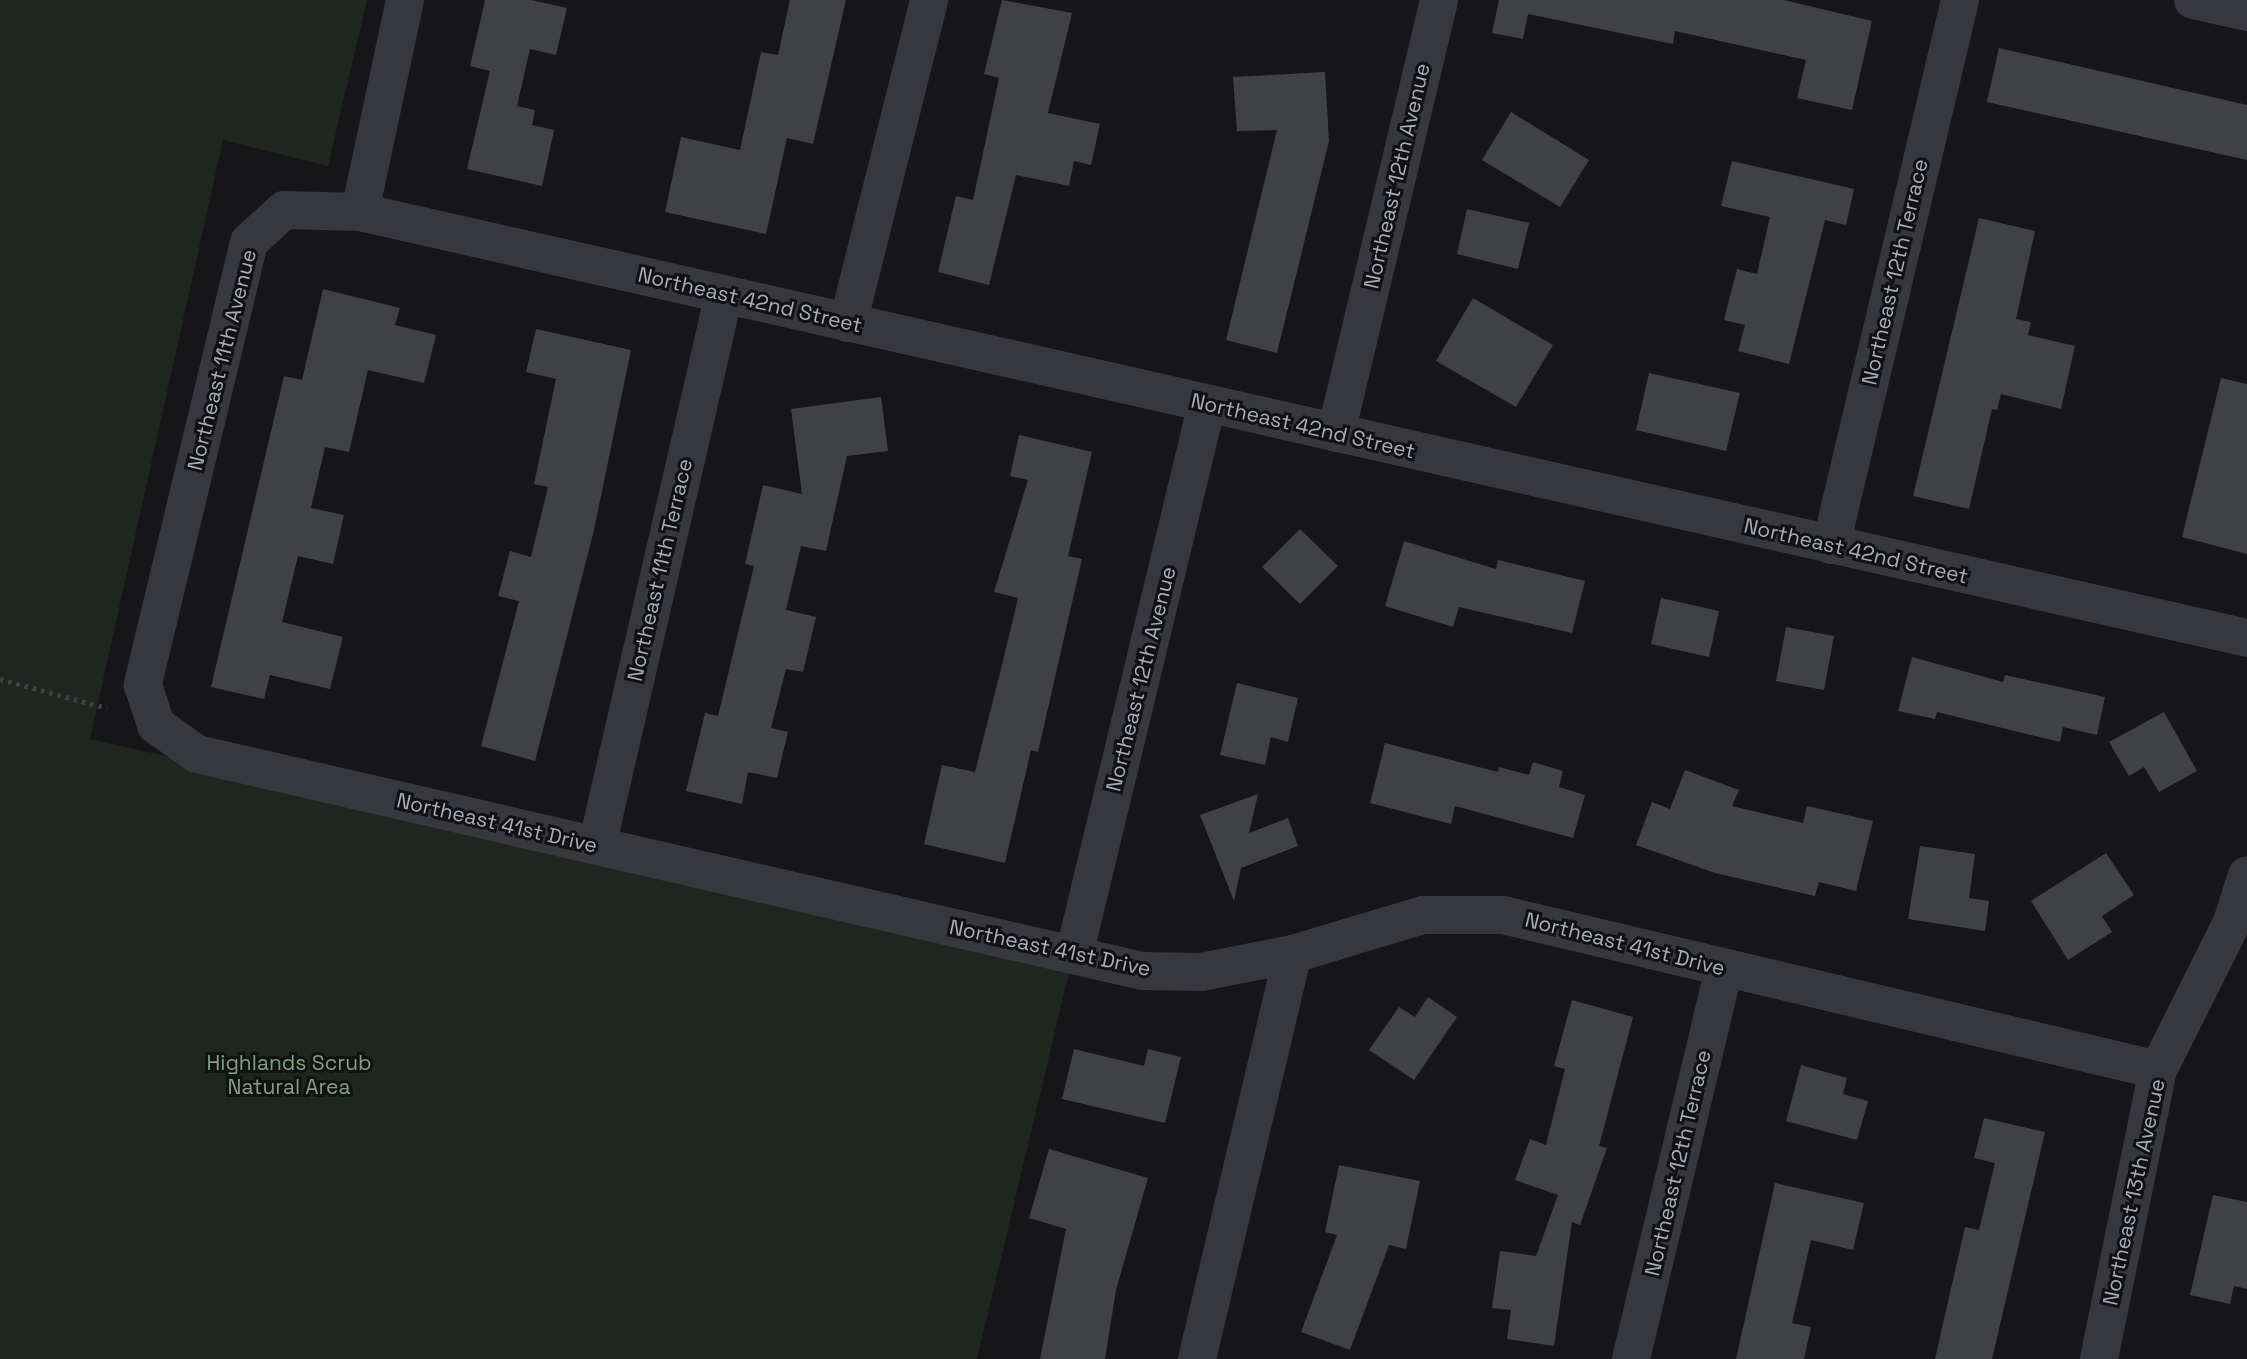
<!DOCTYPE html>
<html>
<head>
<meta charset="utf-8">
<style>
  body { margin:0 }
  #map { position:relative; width:2247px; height:1359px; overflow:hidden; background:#161618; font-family:"Space Grotesk",sans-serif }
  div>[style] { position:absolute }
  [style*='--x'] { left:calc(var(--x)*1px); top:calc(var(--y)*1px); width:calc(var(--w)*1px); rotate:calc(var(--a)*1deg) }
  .green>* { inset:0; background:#1e261f }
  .building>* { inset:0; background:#404145 }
  .path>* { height:4.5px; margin-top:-2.25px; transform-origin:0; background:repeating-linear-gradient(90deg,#3d3f44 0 3.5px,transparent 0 8.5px) }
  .minor>* { height:38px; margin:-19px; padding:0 19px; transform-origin:19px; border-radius:19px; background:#37383d }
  span { translate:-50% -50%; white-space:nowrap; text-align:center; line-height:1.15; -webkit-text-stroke:6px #111113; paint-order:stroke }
  .street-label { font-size:21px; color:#a8adb8 }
  .park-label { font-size:21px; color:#7fa381 }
</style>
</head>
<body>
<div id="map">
  <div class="green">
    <i style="clip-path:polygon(0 0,367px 0,328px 166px,223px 140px,90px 739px,1072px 960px,977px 1359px,0 1359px)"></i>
  </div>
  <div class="building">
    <i style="clip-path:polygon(485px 0,531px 0,567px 8px,556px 55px,530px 49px,517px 106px,535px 110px,532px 125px,554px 130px,542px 186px,467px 169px,490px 71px,470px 66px)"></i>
    <i style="clip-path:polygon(790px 0,846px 0,813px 144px,787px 138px,766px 234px,665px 212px,681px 137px,740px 150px,761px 52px,778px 55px)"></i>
    <i style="clip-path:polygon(1002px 0,1072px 13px,1048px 113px,1100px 124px,1091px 165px,1074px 161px,1069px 186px,1016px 175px,989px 285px,938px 272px,956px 196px,973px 200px,999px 78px,984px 74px)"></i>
    <i style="clip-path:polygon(1499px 0,1784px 0,1872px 21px,1852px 110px,1797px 98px,1806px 60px,1675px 31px,1673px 44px,1528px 14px,1523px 39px,1492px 33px)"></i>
    <i style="clip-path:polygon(1999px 48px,2247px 105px,2247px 160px,1987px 102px)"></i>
    <i style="clip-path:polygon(1325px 72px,1329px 141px,1277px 353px,1226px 340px,1277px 130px,1237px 131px,1233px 77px)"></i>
    <i style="clip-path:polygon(1511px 112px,1589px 160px,1560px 207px,1482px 160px)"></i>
    <i style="clip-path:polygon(1732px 161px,1854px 189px,1846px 225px,1825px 220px,1789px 364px,1738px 351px,1745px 325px,1724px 320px,1737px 269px,1757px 274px,1770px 217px,1721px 206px)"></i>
    <i style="clip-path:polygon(1467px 209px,1529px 223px,1518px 269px,1457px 254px)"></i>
    <i style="clip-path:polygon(1979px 218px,2035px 231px,2016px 319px,2031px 322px,2028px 335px,2075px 346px,2061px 409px,2001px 394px,1997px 410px,1992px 409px,1969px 509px,1913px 496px)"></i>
    <i style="clip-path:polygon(323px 289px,400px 308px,395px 325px,436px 335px,424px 383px,368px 370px,349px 452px,325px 447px,311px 508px,344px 515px,333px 564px,298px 556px,282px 622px,343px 637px,330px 689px,270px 675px,264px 699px,211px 687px,284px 376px,302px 380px)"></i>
    <i style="clip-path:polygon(1473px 298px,1553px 345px,1516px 407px,1436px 361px)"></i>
    <i style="clip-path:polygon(536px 329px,631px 350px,594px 530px,535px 761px,481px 746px,519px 601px,498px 596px,510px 551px,531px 557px,548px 487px,534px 484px,556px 379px,526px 372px)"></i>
    <i style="clip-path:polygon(1649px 373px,1740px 393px,1726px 451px,1636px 430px)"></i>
    <i style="clip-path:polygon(2221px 378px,2247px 384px,2247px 554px,2182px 537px)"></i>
    <i style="clip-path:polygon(881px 397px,888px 451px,847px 456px,826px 551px,801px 546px,786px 610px,816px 617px,803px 672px,786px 669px,771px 728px,788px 732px,777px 778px,748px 772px,742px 804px,686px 791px,705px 713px,718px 716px,754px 566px,745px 564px,763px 485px,802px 494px,791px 409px)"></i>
    <i style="clip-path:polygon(1019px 435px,1092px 452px,1068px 556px,1082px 559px,1038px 752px,1031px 750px,1005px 863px,924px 844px,942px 765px,975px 772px,1003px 661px,1018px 598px,994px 592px,1028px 480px,1010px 476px)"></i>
    <i style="clip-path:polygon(1300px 529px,1338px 566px,1300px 604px,1262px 567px)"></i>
    <i style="clip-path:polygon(1404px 541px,1496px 569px,1498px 560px,1585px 581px,1572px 633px,1459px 607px,1453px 627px,1385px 606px)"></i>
    <i style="clip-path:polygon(1661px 598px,1719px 611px,1709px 657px,1651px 644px)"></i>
    <i style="clip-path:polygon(1786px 627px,1834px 636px,1824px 690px,1776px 681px)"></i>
    <i style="clip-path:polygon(1912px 657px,2003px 682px,2005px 675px,2105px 697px,2097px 735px,2063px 727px,2060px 742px,1937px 712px,1935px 719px,1898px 711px)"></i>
    <i style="clip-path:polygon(1237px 683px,1298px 698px,1288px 742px,1271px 737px,1265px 765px,1220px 755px)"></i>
    <i style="clip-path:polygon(2164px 712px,2197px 771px,2159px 792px,2144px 767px,2129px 776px,2109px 742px)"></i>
    <i style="clip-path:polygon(1385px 743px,1498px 772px,1499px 767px,1529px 775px,1533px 762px,1563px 771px,1559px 787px,1585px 795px,1573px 838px,1455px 806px,1451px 824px,1370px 803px)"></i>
    <i style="clip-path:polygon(1685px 770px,1739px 790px,1732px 806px,1803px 823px,1807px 806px,1873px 821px,1856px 891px,1819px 882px,1815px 896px,1715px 873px,1636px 845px,1652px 802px,1670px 809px)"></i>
    <i style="clip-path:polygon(1258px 794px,1249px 833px,1288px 818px,1298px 846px,1241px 868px,1234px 901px,1200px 815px)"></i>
    <i style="clip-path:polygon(1920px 846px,1975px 854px,1969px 898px,1989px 901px,1985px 931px,1908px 919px)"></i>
    <i style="clip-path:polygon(2106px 853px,2134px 895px,2102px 916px,2112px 932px,2068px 960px,2031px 901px)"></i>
    <i style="clip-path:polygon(1428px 997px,1457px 1017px,1414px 1080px,1369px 1050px,1399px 1007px,1415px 1017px)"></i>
    <i style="clip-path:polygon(1572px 1000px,1633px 1017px,1599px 1146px,1607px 1148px,1580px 1225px,1572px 1222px,1554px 1346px,1507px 1339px,1511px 1310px,1492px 1308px,1500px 1251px,1536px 1256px,1558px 1195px,1515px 1180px,1530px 1139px,1546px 1145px,1565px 1069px,1554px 1066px)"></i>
    <i style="clip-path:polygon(1074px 1049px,1144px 1066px,1148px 1049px,1181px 1057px,1165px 1123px,1062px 1099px)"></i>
    <i style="clip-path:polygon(1801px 1065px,1847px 1078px,1843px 1094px,1868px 1101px,1857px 1140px,1786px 1121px)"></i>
    <i style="clip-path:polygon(1984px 1118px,2045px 1132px,1992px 1359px,1935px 1359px,1965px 1227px,1979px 1230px,1995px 1163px,1974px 1158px)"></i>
    <i style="clip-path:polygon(1049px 1149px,1148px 1178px,1116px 1290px,1105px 1359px,1040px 1359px,1066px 1229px,1029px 1218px)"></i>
    <i style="clip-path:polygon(1339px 1165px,1420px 1181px,1406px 1249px,1389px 1245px,1350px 1350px,1301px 1332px,1337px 1235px,1325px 1232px)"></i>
    <i style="clip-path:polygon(1775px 1183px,1864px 1203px,1853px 1250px,1811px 1240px,1792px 1323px,1811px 1327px,1804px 1359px,1736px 1359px)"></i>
    <i style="clip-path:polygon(2213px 1195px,2247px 1202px,2247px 1289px,2234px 1286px,2230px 1304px,2190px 1295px)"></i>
  </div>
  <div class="path">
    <i style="--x:0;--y:679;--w:111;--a:15.2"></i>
  </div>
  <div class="minor">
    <i style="--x:405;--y:0;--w:217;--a:102"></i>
    <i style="--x:360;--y:212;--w:76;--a:-178.5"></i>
    <i style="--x:284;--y:210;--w:47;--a:137.6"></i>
    <i style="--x:249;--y:242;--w:456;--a:103.5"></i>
    <i style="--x:143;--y:685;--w:42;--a:72"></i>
    <i style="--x:156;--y:725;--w:50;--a:35.3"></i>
    <i style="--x:197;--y:754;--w:970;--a:12.93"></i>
    <i style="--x:1142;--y:971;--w:59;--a:1"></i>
    <i style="--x:1201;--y:972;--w:94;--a:-11.1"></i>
    <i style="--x:1293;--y:954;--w:136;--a:-16.7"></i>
    <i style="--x:1423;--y:915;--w:80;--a:0"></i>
    <i style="--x:1503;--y:915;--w:673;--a:13.31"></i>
    <i style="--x:2193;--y:0;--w:55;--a:12.5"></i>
    <i style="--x:360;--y:212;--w:1934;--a:12.72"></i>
    <i style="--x:848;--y:323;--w:333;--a:-75.9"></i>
    <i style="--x:1336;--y:433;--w:445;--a:-76.6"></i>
    <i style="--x:1831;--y:545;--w:560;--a:-76.68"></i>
    <i style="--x:597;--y:846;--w:566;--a:-77.04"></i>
    <i style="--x:1074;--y:955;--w:567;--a:-76.43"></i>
    <i style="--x:1197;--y:1359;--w:416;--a:-76.7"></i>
    <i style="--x:1631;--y:1359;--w:402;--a:-76.6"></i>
    <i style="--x:2099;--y:1359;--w:295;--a:-78.5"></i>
    <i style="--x:2158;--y:1070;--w:165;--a:-63.4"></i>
    <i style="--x:2232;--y:922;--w:49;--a:-72.3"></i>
  </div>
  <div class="street-label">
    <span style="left:1397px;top:176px;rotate:-77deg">Northeast 12th Avenue</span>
    <span style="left:1895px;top:272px;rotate:-77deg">Northeast 12th Terrace</span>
    <span style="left:750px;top:300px;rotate:13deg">Northeast 42nd Street</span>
    <span style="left:222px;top:360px;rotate:-76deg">Northeast 11th Avenue</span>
    <span style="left:1303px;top:426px;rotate:13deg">Northeast 42nd Street</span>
    <span style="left:1856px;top:551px;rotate:13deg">Northeast 42nd Street</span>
    <span style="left:660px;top:570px;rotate:-77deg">Northeast 11th Terrace</span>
    <span style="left:1141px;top:679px;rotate:-76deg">Northeast 12th Avenue</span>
    <span style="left:497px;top:823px;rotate:13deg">Northeast 41st Drive</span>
    <span style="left:1625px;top:944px;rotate:14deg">Northeast 41st Drive</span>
    <span style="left:1050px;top:948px;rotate:12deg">Northeast 41st Drive</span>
    <span style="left:1678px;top:1163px;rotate:-77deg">Northeast 12th Terrace</span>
    <span style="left:2134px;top:1192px;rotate:-78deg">Northeast 13th Avenue</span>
  </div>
  <div class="park-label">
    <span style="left:289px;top:1075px">Highlands Scrub<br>Natural Area</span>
  </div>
</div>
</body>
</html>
